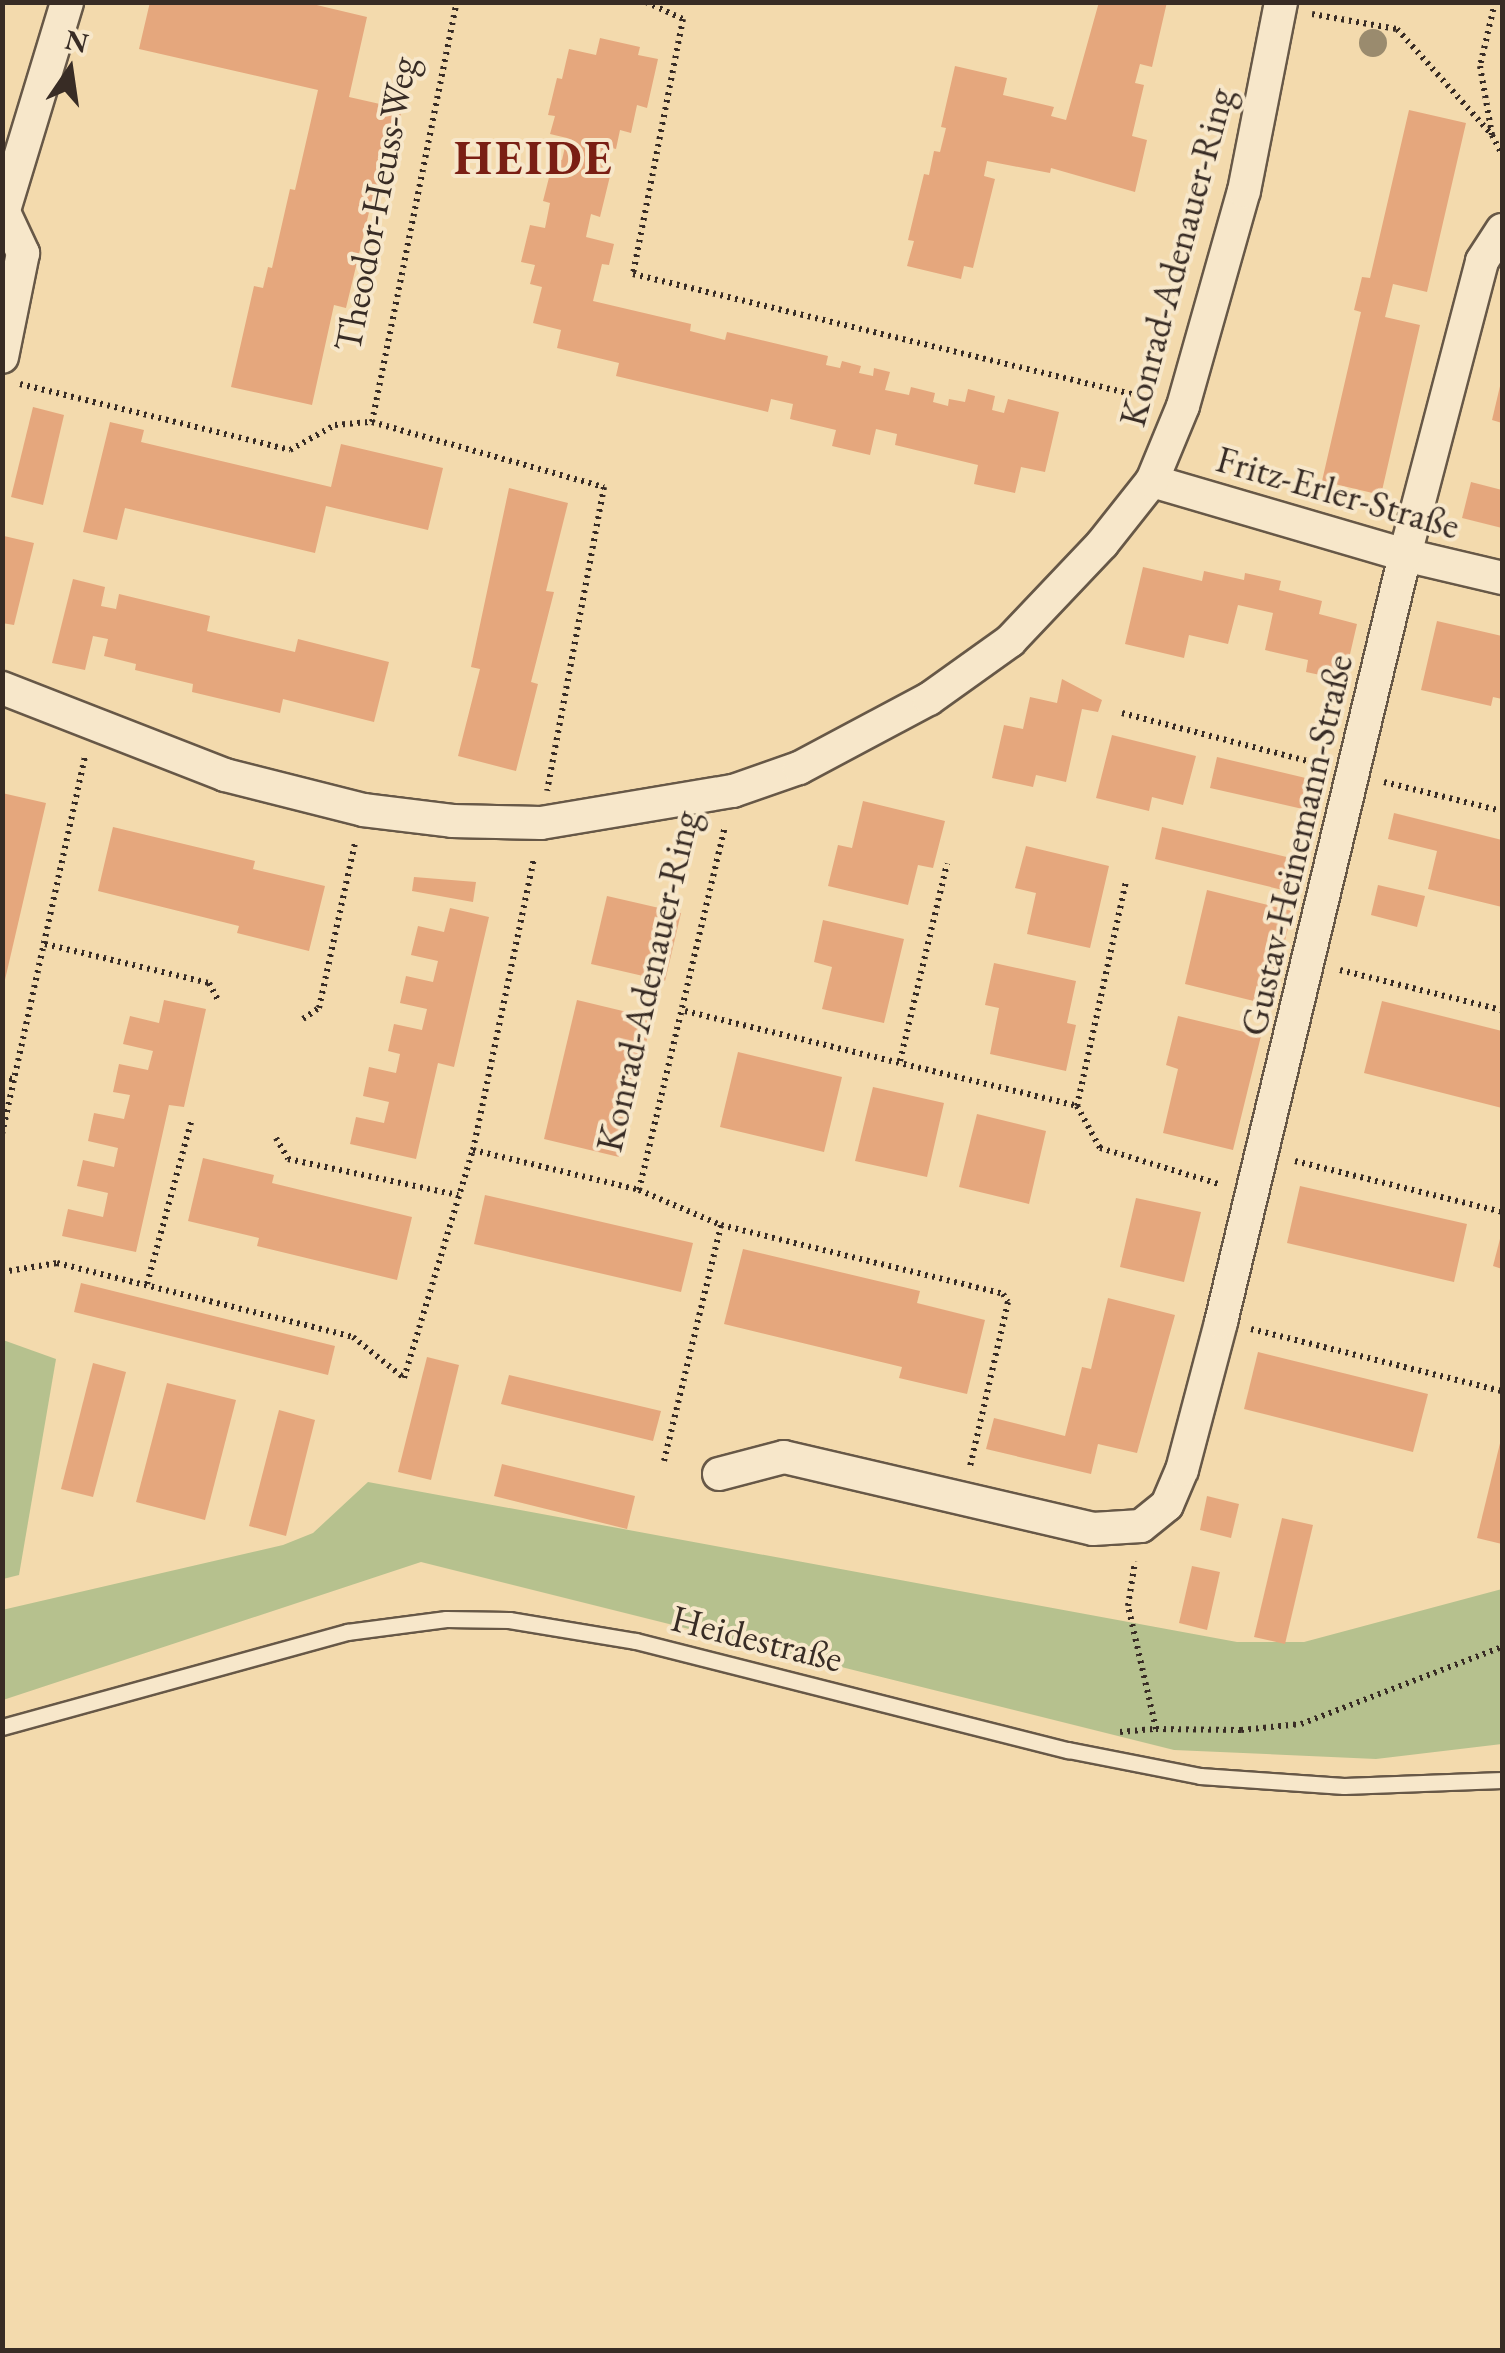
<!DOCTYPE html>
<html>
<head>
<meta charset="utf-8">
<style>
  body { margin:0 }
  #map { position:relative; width:1505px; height:2353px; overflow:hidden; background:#f3daad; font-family:"EB Garamond",serif }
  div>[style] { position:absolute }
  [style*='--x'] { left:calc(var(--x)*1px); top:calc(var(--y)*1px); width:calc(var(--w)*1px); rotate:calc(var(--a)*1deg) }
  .green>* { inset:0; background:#b6c18e }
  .building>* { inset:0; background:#e5a77d }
  .path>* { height:6px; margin-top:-3px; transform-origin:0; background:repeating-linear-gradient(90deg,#382c25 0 2.5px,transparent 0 7.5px) }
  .roads { filter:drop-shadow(2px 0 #675847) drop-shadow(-2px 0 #675847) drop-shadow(0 2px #675847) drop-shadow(0 -2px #675847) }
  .lane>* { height:15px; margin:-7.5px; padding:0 7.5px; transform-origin:7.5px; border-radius:7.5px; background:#f7e7ca }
  .street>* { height:32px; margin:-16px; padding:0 16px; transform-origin:16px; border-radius:16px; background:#f7e7ca }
  .trees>* { width:28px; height:28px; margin:-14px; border-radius:50%; background:#9a8b6e }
  span { translate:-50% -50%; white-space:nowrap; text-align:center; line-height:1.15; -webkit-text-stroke:8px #f7e7ca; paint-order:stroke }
  .street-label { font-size:38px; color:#382c25 }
  .district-label { font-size:48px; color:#7a1f14; font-weight:700; letter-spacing:2.5px }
  .frame { position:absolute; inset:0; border:5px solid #382c25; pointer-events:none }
  .north { position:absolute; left:20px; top:20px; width:100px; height:100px; -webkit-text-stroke:8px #f7e7ca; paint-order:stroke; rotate:13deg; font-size:28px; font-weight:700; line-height:40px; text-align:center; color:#382c25 }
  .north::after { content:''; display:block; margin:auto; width:35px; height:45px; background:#382c25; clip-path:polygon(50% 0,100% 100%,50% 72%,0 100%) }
</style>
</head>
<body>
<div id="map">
  <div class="green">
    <i style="clip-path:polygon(3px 1340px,56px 1359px,19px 1575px,3px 1579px)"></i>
    <i style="clip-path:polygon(368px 1482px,1237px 1642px,1304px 1642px,1502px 1589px,1502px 1744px,1376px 1759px,1174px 1750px,421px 1562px,3px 1700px,2px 1610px,283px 1545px,313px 1533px)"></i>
  </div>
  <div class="building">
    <i style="clip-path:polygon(150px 2px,304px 2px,367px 17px,349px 97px,402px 109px,379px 210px,370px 208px,346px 308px,334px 305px,312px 405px,231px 387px,254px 286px,263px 288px,268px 267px,272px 268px,290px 189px,295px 190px,318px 90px,139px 49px)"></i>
    <i style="clip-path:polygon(1099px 2px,1167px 2px,1152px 67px,1140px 64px,1135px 83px,1144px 85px,1132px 136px,1147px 140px,1135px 192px,1051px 168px,1050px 173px,987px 161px,984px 176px,995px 179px,973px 268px,964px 266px,961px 279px,907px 266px,914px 241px,908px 240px,924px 174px,929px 175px,934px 151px,940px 152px,946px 128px,941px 127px,955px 66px,1007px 78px,1003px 95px,1054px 107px,1051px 116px,1066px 120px)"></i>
    <i style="clip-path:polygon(600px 38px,640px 47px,638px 55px,658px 59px,647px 108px,637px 105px,631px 133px,620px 130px,616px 149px,608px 147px,602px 170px,611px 172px,600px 217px,591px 214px,586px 237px,614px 244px,609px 265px,602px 264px,593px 301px,691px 324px,690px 331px,725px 340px,727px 332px,828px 356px,826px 365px,840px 368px,842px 361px,861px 366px,859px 373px,873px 376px,874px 368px,890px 372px,885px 390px,909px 395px,911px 387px,935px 393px,933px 402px,948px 406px,949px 399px,965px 402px,968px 389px,995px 396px,992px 410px,1004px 413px,1008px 399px,1059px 412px,1045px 472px,1021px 467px,1015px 493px,974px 484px,978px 465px,895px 445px,897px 434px,876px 429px,870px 455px,832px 446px,836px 430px,790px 419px,793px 404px,771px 399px,768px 412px,616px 376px,619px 363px,557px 348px,561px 330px,533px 323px,542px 287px,530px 284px,535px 265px,521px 262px,530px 225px,545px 228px,550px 203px,543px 201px,554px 158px,562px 160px,567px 138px,550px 134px,555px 116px,548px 115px,557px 78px,562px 79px,569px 49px,596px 55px)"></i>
    <i style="clip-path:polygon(1409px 110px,1466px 123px,1427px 292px,1393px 284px,1385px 317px,1420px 325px,1381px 495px,1322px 481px,1361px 312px,1354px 310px,1362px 277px,1370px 278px)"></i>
    <i style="clip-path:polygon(1501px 382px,1502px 382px,1502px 423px,1492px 420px)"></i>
    <i style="clip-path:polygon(33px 407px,64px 415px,43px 505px,11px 497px)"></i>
    <i style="clip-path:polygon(110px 422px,144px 430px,141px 442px,331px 487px,341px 444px,443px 468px,428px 530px,326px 506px,315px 553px,125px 508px,117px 540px,83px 532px)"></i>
    <i style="clip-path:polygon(1471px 482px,1502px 490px,1502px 528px,1462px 518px)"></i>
    <i style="clip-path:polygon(509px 488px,568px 503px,546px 591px,554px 592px,531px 682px,538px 684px,516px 771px,458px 756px,480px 669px,471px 667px)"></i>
    <i style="clip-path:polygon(4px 536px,34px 543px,14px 625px,2px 623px)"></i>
    <i style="clip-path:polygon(1143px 567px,1202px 581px,1204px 571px,1244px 580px,1245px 573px,1281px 581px,1279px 590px,1322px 601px,1319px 614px,1357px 624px,1344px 680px,1306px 672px,1308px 660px,1265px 650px,1273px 613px,1238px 605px,1228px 644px,1189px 635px,1184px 658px,1125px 644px)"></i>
    <i style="clip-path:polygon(73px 579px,105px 587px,101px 606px,116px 609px,119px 594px,210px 616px,207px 631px,295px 652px,298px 639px,389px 662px,374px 722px,283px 699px,280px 713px,192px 692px,193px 684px,135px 670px,136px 664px,104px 656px,108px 639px,93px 636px,85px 670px,52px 663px)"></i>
    <i style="clip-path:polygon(1437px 621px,1502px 636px,1502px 699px,1493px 697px,1491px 706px,1421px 690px)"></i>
    <i style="clip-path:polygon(1062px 679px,1102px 700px,1098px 712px,1082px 709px,1066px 782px,1036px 775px,1033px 787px,992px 778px,1004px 725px,1023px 729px,1030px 697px,1057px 703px)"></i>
    <i style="clip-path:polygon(1112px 735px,1196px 756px,1183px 805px,1152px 797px,1149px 811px,1096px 798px)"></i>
    <i style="clip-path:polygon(1217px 757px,1314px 780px,1307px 810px,1210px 788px)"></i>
    <i style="clip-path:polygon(2px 793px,46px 803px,4px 984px,2px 983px)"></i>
    <i style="clip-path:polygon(863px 801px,945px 821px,933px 868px,918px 865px,908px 905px,828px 886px,838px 845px,852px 848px)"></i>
    <i style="clip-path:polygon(1394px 813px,1502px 840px,1502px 907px,1428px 889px,1437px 851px,1388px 839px)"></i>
    <i style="clip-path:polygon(113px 827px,255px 861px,253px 869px,325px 886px,309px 951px,237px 933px,239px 926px,98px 891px)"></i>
    <i style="clip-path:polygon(1162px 827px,1295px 859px,1287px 891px,1155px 859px)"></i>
    <i style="clip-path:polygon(1026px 846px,1109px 866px,1090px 948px,1027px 934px,1036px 893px,1015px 888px)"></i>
    <i style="clip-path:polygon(414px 877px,476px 882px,473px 902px,412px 891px)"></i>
    <i style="clip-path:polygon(1378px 885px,1425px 896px,1417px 927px,1371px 915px)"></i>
    <i style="clip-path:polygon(1207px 890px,1292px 911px,1270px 1005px,1185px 984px)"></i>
    <i style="clip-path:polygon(607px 896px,681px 913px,665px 981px,591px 964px)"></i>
    <i style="clip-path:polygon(450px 908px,489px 917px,454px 1067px,438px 1063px,416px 1159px,350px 1144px,356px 1117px,384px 1123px,389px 1102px,363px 1096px,369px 1067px,396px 1073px,400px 1054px,388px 1051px,394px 1024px,422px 1030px,427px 1009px,400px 1003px,406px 976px,433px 982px,438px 961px,411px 955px,418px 926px,444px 932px)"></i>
    <i style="clip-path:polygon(823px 920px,904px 939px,884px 1023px,822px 1009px,832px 967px,814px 962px)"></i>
    <i style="clip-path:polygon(994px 963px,1076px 981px,1067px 1023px,1076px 1025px,1066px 1071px,990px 1054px,999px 1008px,985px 1005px)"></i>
    <i style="clip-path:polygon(164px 1000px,206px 1009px,184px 1107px,169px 1105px,136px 1252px,62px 1236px,68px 1209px,103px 1217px,108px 1193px,77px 1186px,83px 1160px,114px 1167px,118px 1148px,88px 1141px,94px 1113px,124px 1119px,130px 1095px,113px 1092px,119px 1064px,148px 1070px,153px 1051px,123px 1044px,130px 1016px,159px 1023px)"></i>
    <i style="clip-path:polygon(577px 1000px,652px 1018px,619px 1157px,544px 1139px)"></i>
    <i style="clip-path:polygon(1382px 1001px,1502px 1031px,1502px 1108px,1364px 1073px)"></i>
    <i style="clip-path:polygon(1178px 1016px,1261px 1036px,1233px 1150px,1163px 1133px,1178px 1069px,1166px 1065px)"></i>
    <i style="clip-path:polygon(738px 1052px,842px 1077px,824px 1152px,720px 1127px)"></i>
    <i style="clip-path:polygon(873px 1087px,944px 1103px,927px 1177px,855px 1161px)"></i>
    <i style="clip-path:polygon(977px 1114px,1046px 1131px,1029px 1204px,959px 1187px)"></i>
    <i style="clip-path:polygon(203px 1158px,274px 1175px,272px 1183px,412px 1217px,397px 1280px,257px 1246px,259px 1238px,188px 1221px)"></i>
    <i style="clip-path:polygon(1300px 1186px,1467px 1224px,1454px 1282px,1287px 1243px)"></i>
    <i style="clip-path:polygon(485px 1195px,693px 1243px,681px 1292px,474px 1244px)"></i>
    <i style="clip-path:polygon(1136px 1198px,1201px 1212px,1184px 1282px,1120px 1267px)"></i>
    <i style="clip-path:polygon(1501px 1235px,1502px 1235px,1502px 1269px,1493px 1266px)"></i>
    <i style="clip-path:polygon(743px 1249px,920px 1291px,917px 1303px,985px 1320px,967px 1394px,899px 1378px,902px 1367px,724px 1324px)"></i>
    <i style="clip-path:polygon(81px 1283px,335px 1346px,328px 1375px,74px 1312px)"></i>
    <i style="clip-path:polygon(1108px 1298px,1175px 1315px,1137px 1453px,1098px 1444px,1091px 1474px,986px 1449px,994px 1418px,1065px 1436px,1082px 1367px,1091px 1369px)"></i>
    <i style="clip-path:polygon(1258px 1352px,1428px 1394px,1413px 1452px,1244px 1409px)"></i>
    <i style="clip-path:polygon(427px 1357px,459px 1365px,431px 1480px,398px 1472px)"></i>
    <i style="clip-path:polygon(93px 1363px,126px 1372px,93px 1497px,61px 1489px)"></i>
    <i style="clip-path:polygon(509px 1375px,661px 1411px,653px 1441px,501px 1404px)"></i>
    <i style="clip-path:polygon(167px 1383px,236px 1400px,205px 1520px,136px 1502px)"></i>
    <i style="clip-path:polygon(279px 1410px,315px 1420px,286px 1536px,249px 1526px)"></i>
    <i style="clip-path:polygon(1502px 1435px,1502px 1544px,1477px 1538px)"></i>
    <i style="clip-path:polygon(502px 1464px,635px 1496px,627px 1529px,494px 1496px)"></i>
    <i style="clip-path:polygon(1207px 1496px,1239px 1504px,1231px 1538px,1200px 1530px)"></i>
    <i style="clip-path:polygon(1282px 1518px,1313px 1525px,1285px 1644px,1254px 1637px)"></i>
    <i style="clip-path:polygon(1192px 1566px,1220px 1572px,1207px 1630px,1179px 1623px)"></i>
  </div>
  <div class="path">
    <i style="--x:646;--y:2;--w:41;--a:24.7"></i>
    <i style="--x:683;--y:19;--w:260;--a:101.1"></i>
    <i style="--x:633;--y:274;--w:534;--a:13.54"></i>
    <i style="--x:1495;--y:2;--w:66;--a:103.2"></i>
    <i style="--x:1480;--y:66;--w:70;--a:80.1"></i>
    <i style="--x:1492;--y:135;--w:22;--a:63"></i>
    <i style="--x:1312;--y:14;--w:86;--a:10"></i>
    <i style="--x:1397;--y:29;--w:142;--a:48.1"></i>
    <i style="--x:20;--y:384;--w:278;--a:13.7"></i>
    <i style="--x:290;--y:450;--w:51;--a:-29.1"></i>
    <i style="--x:335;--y:425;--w:37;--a:-5"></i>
    <i style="--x:372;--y:422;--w:241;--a:15.7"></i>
    <i style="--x:604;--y:487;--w:309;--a:100.6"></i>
    <i style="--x:372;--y:422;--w:429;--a:-78.6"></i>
    <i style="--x:1122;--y:713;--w:203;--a:14.5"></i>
    <i style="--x:1384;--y:782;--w:122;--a:13.8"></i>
    <i style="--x:45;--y:944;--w:169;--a:13.4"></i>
    <i style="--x:209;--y:983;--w:19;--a:62"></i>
    <i style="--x:1340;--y:970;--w:167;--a:13.9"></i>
    <i style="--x:685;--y:1011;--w:403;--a:13.6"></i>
    <i style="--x:1077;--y:1106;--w:48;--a:61.3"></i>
    <i style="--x:1100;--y:1148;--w:127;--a:16.9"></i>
    <i style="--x:303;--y:1019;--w:19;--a:-35"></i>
    <i style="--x:319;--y:1008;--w:169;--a:-77.7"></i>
    <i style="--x:900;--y:1061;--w:203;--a:-76.6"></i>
    <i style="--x:2;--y:1077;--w:14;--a:12"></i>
    <i style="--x:1077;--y:1106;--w:230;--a:-77.7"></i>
    <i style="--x:2;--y:1134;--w:387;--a:-77.6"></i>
    <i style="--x:276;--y:1138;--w:24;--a:60"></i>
    <i style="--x:288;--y:1159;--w:174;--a:12"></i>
    <i style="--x:473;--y:1150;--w:171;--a:13.5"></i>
    <i style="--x:639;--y:1190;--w:89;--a:23.1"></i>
    <i style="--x:721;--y:1225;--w:290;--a:13.7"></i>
    <i style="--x:1003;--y:1294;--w:9;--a:58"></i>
    <i style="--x:1008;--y:1302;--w:169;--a:103"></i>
    <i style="--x:1295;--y:1161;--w:213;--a:13.8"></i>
    <i style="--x:639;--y:1190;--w:373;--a:-76.7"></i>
    <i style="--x:2;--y:1272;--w:56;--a:-9.3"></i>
    <i style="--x:57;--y:1263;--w:305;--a:14"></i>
    <i style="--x:353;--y:1337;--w:65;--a:38.8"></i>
    <i style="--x:404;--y:1378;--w:238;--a:-73.2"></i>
    <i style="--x:473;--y:1150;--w:299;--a:-78.2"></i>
    <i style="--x:147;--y:1284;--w:172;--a:-74.8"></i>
    <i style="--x:1251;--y:1329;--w:259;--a:13.9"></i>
    <i style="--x:664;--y:1461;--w:243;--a:-76.4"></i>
    <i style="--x:1156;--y:1729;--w:85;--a:0.7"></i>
    <i style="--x:1241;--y:1730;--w:60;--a:-5.7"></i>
    <i style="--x:1301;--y:1724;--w:215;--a:-21"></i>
    <i style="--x:1120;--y:1732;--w:36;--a:-5"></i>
    <i style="--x:1156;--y:1729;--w:126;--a:-102.8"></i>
    <i style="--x:1128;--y:1606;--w:45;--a:-81"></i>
  </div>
  <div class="roads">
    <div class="lane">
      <i style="--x:2;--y:1727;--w:358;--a:-15.4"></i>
      <i style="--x:347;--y:1632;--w:100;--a:-7.5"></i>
      <i style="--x:446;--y:1619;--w:63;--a:0.9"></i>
      <i style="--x:509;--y:1620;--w:129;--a:9.4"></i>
      <i style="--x:636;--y:1641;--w:446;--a:14.2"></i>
      <i style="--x:1068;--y:1750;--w:135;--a:11.1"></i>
      <i style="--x:1200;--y:1776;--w:144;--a:4"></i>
      <i style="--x:1344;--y:1786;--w:158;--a:-2.2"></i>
    </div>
    <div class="street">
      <i style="--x:2;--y:208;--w:50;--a:65"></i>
      <i style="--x:23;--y:253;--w:106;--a:101.4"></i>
      <i style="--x:4;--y:210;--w:217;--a:-73.1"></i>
      <i style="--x:1152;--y:481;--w:264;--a:16.3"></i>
      <i style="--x:1405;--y:555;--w:100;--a:13.3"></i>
      <i style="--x:2;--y:688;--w:239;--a:21.3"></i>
      <i style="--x:225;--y:775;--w:142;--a:14.2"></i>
      <i style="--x:363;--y:810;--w:90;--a:7"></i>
      <i style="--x:452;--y:821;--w:89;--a:1.3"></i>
      <i style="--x:541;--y:823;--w:195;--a:-9.5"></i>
      <i style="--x:733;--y:791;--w:70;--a:-19.2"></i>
      <i style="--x:799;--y:768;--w:147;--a:-28"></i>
      <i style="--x:929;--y:699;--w:100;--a:-35.6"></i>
      <i style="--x:1010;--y:641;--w:134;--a:-46.5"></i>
      <i style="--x:1102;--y:544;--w:80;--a:-51.6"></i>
      <i style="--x:1152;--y:481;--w:81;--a:-67.5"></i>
      <i style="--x:1183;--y:406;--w:223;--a:-74.2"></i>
      <i style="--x:1244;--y:191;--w:193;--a:-78.9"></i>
      <i style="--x:719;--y:1474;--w:67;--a:-14.7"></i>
      <i style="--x:784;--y:1457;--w:317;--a:13.1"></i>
      <i style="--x:1093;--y:1529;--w:48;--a:-3.6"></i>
      <i style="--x:1141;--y:1526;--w:33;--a:-39"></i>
      <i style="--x:1167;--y:1505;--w:38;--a:-67"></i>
      <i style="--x:1182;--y:1470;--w:153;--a:-75.2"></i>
      <i style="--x:1221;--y:1322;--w:789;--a:-76.51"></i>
      <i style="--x:1405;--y:555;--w:304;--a:-75.3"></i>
      <i style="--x:1482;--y:261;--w:37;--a:-57"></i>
    </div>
  </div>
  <div class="trees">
    <i style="left:1373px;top:43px"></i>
  </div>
  <div class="street-label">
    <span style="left:375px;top:204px;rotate:-79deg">Theodor-Heuss-Weg</span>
    <span style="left:1176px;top:257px;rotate:-75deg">Konrad-Adenauer-Ring</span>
    <span style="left:1338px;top:492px;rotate:16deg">Fritz-Erler-Straße</span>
    <span style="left:1296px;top:845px;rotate:-77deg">Gustav-Heinemann-Straße</span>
    <span style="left:647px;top:981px;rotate:-77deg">Konrad-Adenauer-Ring</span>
    <span style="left:757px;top:1638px;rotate:14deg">Heidestraße</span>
  </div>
  <div class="district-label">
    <span style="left:534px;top:158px">HEIDE</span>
  </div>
  <div class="frame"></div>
  <div class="north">N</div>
</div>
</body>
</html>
